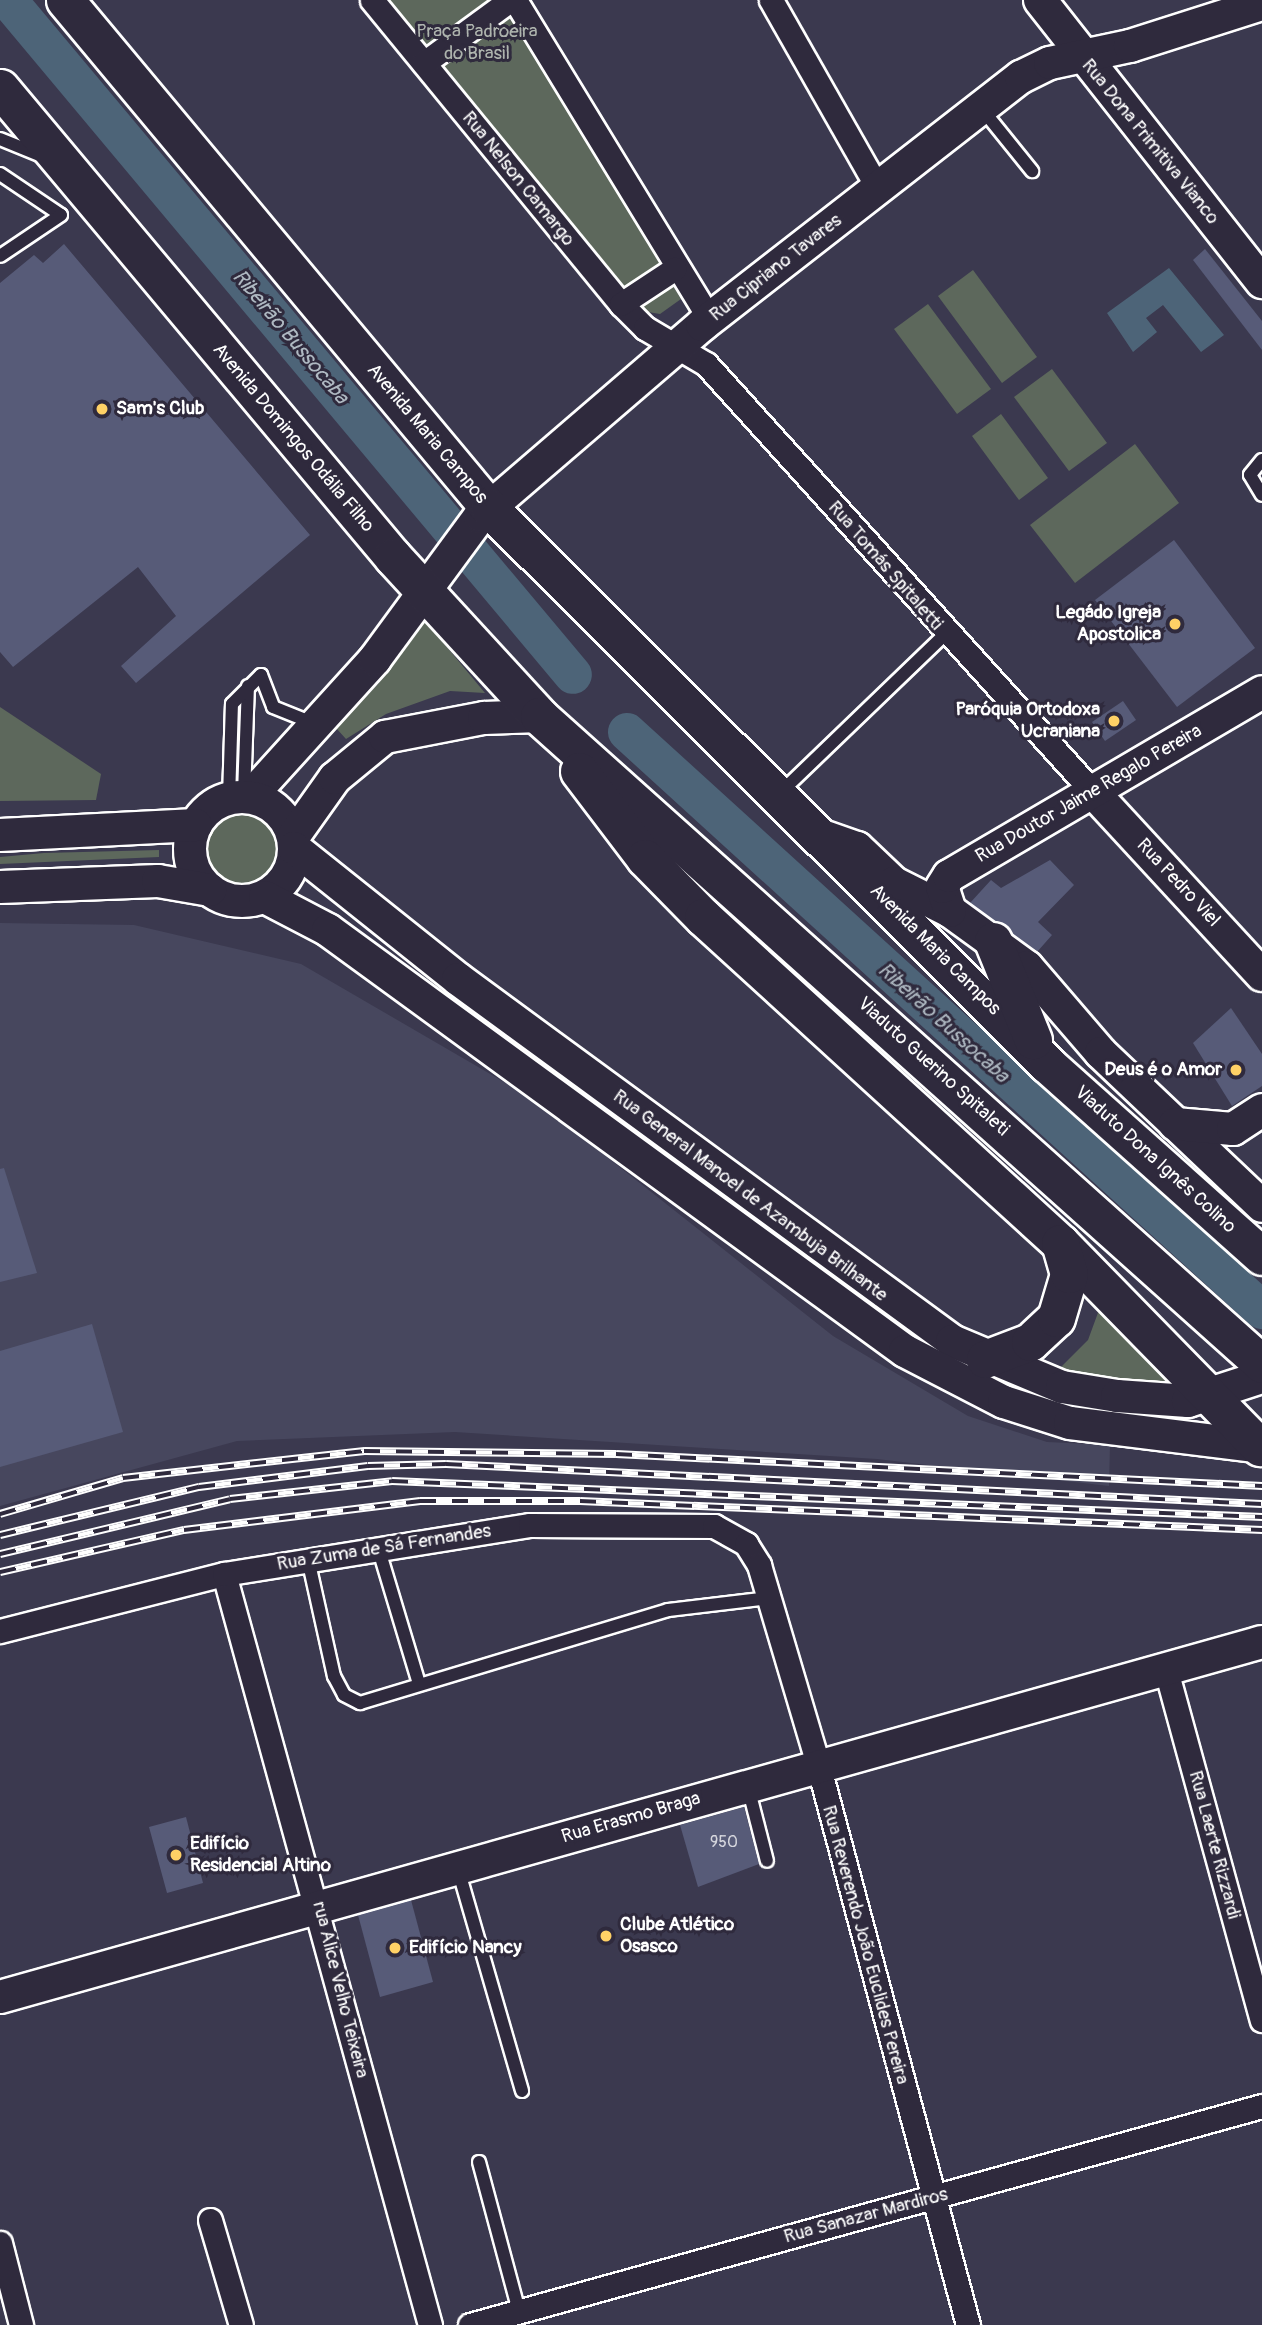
<!DOCTYPE html>
<html>
<head>
<meta charset="utf-8">
<style>
  body { margin:0 }
  #map { position:relative; width:1262px; height:2325px; overflow:hidden; background:#3b394f; font-family:Pangolin,sans-serif }
  div>[style] { position:absolute }
  [style*='--x'] { left:calc(var(--x)*1px); top:calc(var(--y)*1px); width:calc(var(--w)*1px); rotate:calc(var(--a)*1deg) }
  .built>* { inset:0; background:#47475e }
  .green>* { inset:0; background:#5d685c }
  .round { border-radius:50% }
  .water>* { inset:0; background:#4d6478 }
  .river>* { height:38px; margin:-19px; padding:0 19px; transform-origin:19px; border-radius:19px; background:#4d6478 }
  .building>* { inset:0; background:#575b78 }
  .roads { filter:drop-shadow(2px 0 #fff) drop-shadow(-2px 0 #fff) drop-shadow(0 2px #fff) drop-shadow(0 -2px #fff) }
  .lane>* { height:12px; margin:-6px; padding:0 6px; transform-origin:6px; border-radius:6px; background:#2f2a3d }
  .street>* { height:23px; margin:-11.5px; padding:0 11.5px; transform-origin:11.5px; border-radius:11.5px; background:#2f2a3d }
  .secondary>* { height:32px; margin:-16px; padding:0 16px; transform-origin:16px; border-radius:16px; background:#2f2a3d }
  .secondary>.ring { margin:-16px; padding:0; box-sizing:content-box; background:none; border:32px solid #2f2a3d; border-radius:50% }
  .primary>* { height:37px; margin:-18.5px; padding:0 18.5px; transform-origin:18.5px; border-radius:18.5px; background:#2f2a3d }
  .rail>* { height:8px; margin-top:-4px; transform-origin:0; background:repeating-linear-gradient(90deg,#2f2a3d 0 16px,#fff 0 32px); box-sizing:border-box; border-block:2px solid #fff }
  .dots>* { width:19px; height:19px; translate:-50% -50%; box-sizing:border-box; border:4px solid #2f2a3d; border-radius:50% }
  span { translate:-50% -50%; white-space:nowrap; text-align:center; line-height:1.15; -webkit-text-stroke:6px #2f2a3d; paint-order:stroke }
  .number-label { font-size:16px; color:#d5d6dd }
  .number-label span { -webkit-text-stroke-width:0 }
  .park-label { font-size:19px; color:#aeb4ae }
  .street-label { font-size:19px; color:#fff }
  .poi-label { font-size:19px; color:#fff; font-weight:700 }
  .left { translate:0 -50%; text-align:left }
  .right { translate:-100% -50%; text-align:right }
  .water-label { font-size:21px; color:#afb9c2; font-style:italic }
</style>
</head>
<body>
<div id="map">
  <div class="built">
    <i style="clip-path:polygon(0 923px,134px 925px,301px 964px,535px 1100px,833px 1336px,968px 1416px,1047px 1442px,1110px 1445px,1109px 1486px,877px 1459px,455px 1432px,237px 1441px,0 1506px)"></i>
  </div>
  <div class="green">
    <i style="clip-path:polygon(389px 0,501px 0,681px 299px,660px 314px,648px 312px,612px 280px)"></i>
    <i style="clip-path:polygon(973px 270px,1037px 357px,1002px 383px,938px 296px)"></i>
    <i style="clip-path:polygon(928px 304px,991px 389px,957px 414px,894px 329px)"></i>
    <i style="clip-path:polygon(1052px 369px,1107px 443px,1069px 471px,1014px 397px)"></i>
    <i style="clip-path:polygon(1001px 414px,1048px 478px,1019px 500px,972px 436px)"></i>
    <i style="clip-path:polygon(1135px 444px,1179px 503px,1075px 583px,1030px 525px)"></i>
    <i style="clip-path:polygon(422px 617px,485px 693px,450px 691px,386px 714px,346px 739px,336px 728px,378px 684px)"></i>
    <i style="clip-path:polygon(0 707px,101px 774px,96px 800px,0 801px)"></i>
    <i class="round" style="left:203px;top:813px;width:78px;height:78px"></i>
    <i style="clip-path:polygon(159px 850px,159px 857px,0 864px,0 857px,44px 853px)"></i>
    <i style="clip-path:polygon(1099px 1310px,1185px 1387px,1165px 1390px,1056px 1372px,1088px 1340px)"></i>
  </div>
  <div class="water">
    <i style="clip-path:polygon(1169px 268px,1224px 335px,1201px 352px,1163px 305px,1146px 318px,1157px 332px,1133px 352px,1107px 313px)"></i>
  </div>
  <div class="river">
    <i style="--x:8;--y:0;--w:880;--a:50.07"></i>
    <i style="--x:627;--y:732;--w:859;--a:42.31"></i>
  </div>
  <div class="building">
    <i style="clip-path:polygon(64px 244px,310px 535px,136px 683px,121px 666px,176px 616px,138px 567px,13px 667px,0 652px,0 283px,34px 255px,43px 263px)"></i>
    <i style="clip-path:polygon(1205px 249px,1262px 321px,1262px 350px,1193px 260px)"></i>
    <i style="clip-path:polygon(1174px 540px,1255px 648px,1177px 707px,1095px 600px)"></i>
    <i style="clip-path:polygon(1123px 701px,1136px 720px,1105px 741px,1092px 722px)"></i>
    <i style="clip-path:polygon(1050px 860px,1074px 885px,1038px 922px,1052px 935px,1037px 952px,970px 903px,991px 880px,1001px 888px)"></i>
    <i style="clip-path:polygon(1231px 1008px,1262px 1054px,1262px 1086px,1232px 1106px,1193px 1043px)"></i>
    <i style="clip-path:polygon(4px 1168px,37px 1273px,0 1282px,0 1169px)"></i>
    <i style="clip-path:polygon(92px 1324px,123px 1432px,0 1467px,0 1351px)"></i>
    <i style="clip-path:polygon(744px 1807px,759px 1864px,698px 1887px,680px 1825px)"></i>
    <i style="clip-path:polygon(186px 1817px,203px 1883px,167px 1893px,149px 1827px)"></i>
    <i style="clip-path:polygon(411px 1900px,433px 1982px,380px 1997px,358px 1915px)"></i>
  </div>
  <div class="roads">
    <div class="lane">
      <i style="--x:982;--y:109;--w:80;--a:51.1"></i>
      <i style="--x:0;--y:139;--w:45;--a:22"></i>
      <i style="--x:0;--y:174;--w:73;--a:33.9"></i>
      <i style="--x:61;--y:215;--w:73;--a:146.1"></i>
      <i style="--x:1262;--y:460;--w:19;--a:129"></i>
      <i style="--x:1250;--y:475;--w:23;--a:59"></i>
      <i style="--x:261;--y:675;--w:34;--a:69"></i>
      <i style="--x:273;--y:707;--w:43;--a:21.8"></i>
      <i style="--x:244;--y:794;--w:108;--a:-87.9"></i>
      <i style="--x:779;--y:794;--w:231;--a:-43.9"></i>
      <i style="--x:229;--y:798;--w:94;--a:-88.2"></i>
      <i style="--x:232;--y:704;--w:41;--a:-45"></i>
      <i style="--x:378;--y:1547;--w:143;--a:73.3"></i>
      <i style="--x:308;--y:1559;--w:120;--a:77.5"></i>
      <i style="--x:334;--y:1676;--w:21;--a:62"></i>
      <i style="--x:344;--y:1695;--w:18;--a:27"></i>
      <i style="--x:360;--y:1703;--w:322;--a:-16.8"></i>
      <i style="--x:668;--y:1610;--w:102;--a:-6.8"></i>
      <i style="--x:748;--y:1787;--w:76;--a:75.6"></i>
      <i style="--x:458;--y:1869;--w:231;--a:73.9"></i>
      <i style="--x:479;--y:2162;--w:154;--a:75"></i>
    </div>
    <div class="street">
      <i style="--x:372;--y:0;--w:393;--a:50.7"></i>
      <i style="--x:621;--y:304;--w:34;--a:45"></i>
      <i style="--x:645;--y:328;--w:71;--a:30.5"></i>
      <i style="--x:706;--y:364;--w:577;--a:47.88"></i>
      <i style="--x:515;--y:0;--w:374;--a:58.6"></i>
      <i style="--x:771;--y:0;--w:216;--a:60.4"></i>
      <i style="--x:424;--y:63;--w:107;--a:-36.2"></i>
      <i style="--x:621;--y:304;--w:64;--a:-33.4"></i>
      <i style="--x:224;--y:1574;--w:779;--a:74.66"></i>
      <i style="--x:0;--y:1631;--w:231;--a:-14.3"></i>
      <i style="--x:224;--y:1574;--w:310;--a:-9.1"></i>
      <i style="--x:530;--y:1525;--w:184;--a:0.3"></i>
      <i style="--x:714;--y:1526;--w:37;--a:29"></i>
      <i style="--x:746;--y:1544;--w:25;--a:58"></i>
      <i style="--x:759;--y:1565;--w:208;--a:73.5"></i>
      <i style="--x:818;--y:1764;--w:581;--a:75.03"></i>
      <i style="--x:1166;--y:1670;--w:363;--a:74.7"></i>
      <i style="--x:210;--y:2220;--w:109;--a:73.6"></i>
      <i style="--x:0;--y:2243;--w:85;--a:75.6"></i>
      <i style="--x:470;--y:2325;--w:822;--a:-15.46"></i>
    </div>
    <div class="secondary">
      <i style="--x:1040;--y:0;--w:359;--a:51.8"></i>
      <i style="--x:1093;--y:792;--w:249;--a:47.3"></i>
      <i style="--x:250;--y:797;--w:186;--a:-47.8"></i>
      <i style="--x:375;--y:659;--w:177;--a:-53.7"></i>
      <i style="--x:480;--y:516;--w:293;--a:-40.7"></i>
      <i style="--x:702;--y:325;--w:404;--a:-37.9"></i>
      <i style="--x:1021;--y:77;--w:32;--a:-26"></i>
      <i style="--x:1050;--y:63;--w:82;--a:-12"></i>
      <i style="--x:1130;--y:46;--w:139;--a:-17.7"></i>
      <i class="ring" style="left:190px;top:797px;width:72px;height:72px"></i>
      <i style="--x:0;--y:835;--w:196;--a:-2.9"></i>
      <i style="--x:822;--y:836;--w:37;--a:19"></i>
      <i style="--x:857;--y:848;--w:51;--a:43.4"></i>
      <i style="--x:894;--y:883;--w:63;--a:26.6"></i>
      <i style="--x:950;--y:911;--w:95;--a:36"></i>
      <i style="--x:1027;--y:967;--w:113;--a:49.3"></i>
      <i style="--x:1101;--y:1053;--w:222;--a:43.5"></i>
      <i style="--x:293;--y:837;--w:72;--a:-54.6"></i>
      <i style="--x:335;--y:778;--w:65;--a:-39.4"></i>
      <i style="--x:385;--y:737;--w:101;--a:-10.9"></i>
      <i style="--x:484;--y:718;--w:55;--a:-2.1"></i>
      <i style="--x:294;--y:848;--w:210;--a:38.6"></i>
      <i style="--x:458;--y:979;--w:612;--a:36.23"></i>
      <i style="--x:952;--y:1341;--w:119;--a:22.7"></i>
      <i style="--x:1062;--y:1387;--w:56;--a:9.3"></i>
      <i style="--x:1117;--y:1396;--w:71;--a:4"></i>
      <i style="--x:1188;--y:1401;--w:78;--a:-18"></i>
      <i style="--x:0;--y:887;--w:158;--a:-2.2"></i>
      <i style="--x:158;--y:881;--w:53;--a:9.8"></i>
      <i style="--x:265;--y:897;--w:71;--a:27.6"></i>
      <i style="--x:328;--y:930;--w:714;--a:36.12"></i>
      <i style="--x:905;--y:1351;--w:111;--a:27.3"></i>
      <i style="--x:1004;--y:1402;--w:69;--a:17.7"></i>
      <i style="--x:1070;--y:1423;--w:193;--a:7.1"></i>
      <i style="--x:950;--y:911;--w:25;--a:-108"></i>
      <i style="--x:942;--y:887;--w:13;--a:-58"></i>
      <i style="--x:949;--y:876;--w:363;--a:-30.4"></i>
      <i style="--x:1175;--y:1124;--w:58;--a:4.9"></i>
      <i style="--x:1233;--y:1129;--w:35;--a:-33"></i>
      <i style="--x:0;--y:1997;--w:1311;--a:-15.71"></i>
    </div>
    <div class="primary">
      <i style="--x:65;--y:0;--w:662;--a:50.15"></i>
      <i style="--x:489;--y:508;--w:788;--a:44.9"></i>
      <i style="--x:1047;--y:1064;--w:288;--a:41.8"></i>
      <i style="--x:0;--y:88;--w:612;--a:50.04"></i>
      <i style="--x:393;--y:557;--w:216;--a:47.4"></i>
      <i style="--x:539;--y:716;--w:971;--a:41.87"></i>
      <i style="--x:579;--y:771;--w:109;--a:52.8"></i>
      <i style="--x:645;--y:858;--w:83;--a:45.5"></i>
      <i style="--x:703;--y:917;--w:483;--a:42.4"></i>
      <i style="--x:1060;--y:1243;--w:286;--a:45.6"></i>
      <i style="--x:993;--y:941;--w:107;--a:68"></i>
      <i style="--x:985;--y:1359;--w:48;--a:-20.7"></i>
      <i style="--x:1030;--y:1342;--w:35;--a:-43"></i>
      <i style="--x:1056;--y:1318;--w:46;--a:-73.5"></i>
      <i style="--x:1069;--y:1274;--w:32;--a:-106"></i>
    </div>
  </div>
  <div class="rail">
    <i style="--x:0;--y:1514;--w:128;--a:-16.3"></i>
    <i style="--x:123;--y:1478;--w:243;--a:-6.4"></i>
    <i style="--x:364;--y:1451;--w:252;--a:0.7"></i>
    <i style="--x:616;--y:1454;--w:647;--a:2.84"></i>
    <i style="--x:0;--y:1535;--w:205;--a:-13.6"></i>
    <i style="--x:199;--y:1487;--w:170;--a:-7.1"></i>
    <i style="--x:368;--y:1466;--w:78;--a:-1.5"></i>
    <i style="--x:446;--y:1464;--w:817;--a:2.81"></i>
    <i style="--x:0;--y:1554;--w:236;--a:-13.4"></i>
    <i style="--x:230;--y:1499;--w:163;--a:-6.3"></i>
    <i style="--x:392;--y:1481;--w:871;--a:2.37"></i>
    <i style="--x:0;--y:1572;--w:189;--a:-12.9"></i>
    <i style="--x:184;--y:1530;--w:238;--a:-7"></i>
    <i style="--x:420;--y:1501;--w:160;--a:0"></i>
    <i style="--x:580;--y:1501;--w:683;--a:2.43"></i>
  </div>
  <div class="dots">
    <i style="left:102px;top:409px;background:#ffd166"></i>
    <i style="left:1175px;top:624px;background:#ffd166"></i>
    <i style="left:1114px;top:721px;background:#ffd166"></i>
    <i style="left:1236px;top:1070px;background:#ffd166"></i>
    <i style="left:176px;top:1855px;background:#ffd166"></i>
    <i style="left:606px;top:1936px;background:#ffd166"></i>
    <i style="left:395px;top:1948px;background:#ffd166"></i>
  </div>
  <div class="number-label">
    <span style="left:724px;top:1842px">950</span>
  </div>
  <div class="park-label">
    <span style="left:477px;top:43px">Praça Padroeira<br>do Brasil</span>
  </div>
  <div class="street-label">
    <span style="left:1150px;top:142px;rotate:51deg">Rua Dona Primitiva Vianco</span>
    <span style="left:518px;top:179px;rotate:51deg">Rua Nelson Camargo</span>
    <span style="left:776px;top:268px;rotate:-38deg">Rua Cipriano Tavares</span>
    <span style="left:427px;top:434px;rotate:50deg">Avenida Maria Campos</span>
    <span style="left:293px;top:438px;rotate:50deg">Avenida Domingos Odália Filho</span>
    <span style="left:885px;top:566px;rotate:49deg">Rua Tomás Spitaletti</span>
    <span style="left:1089px;top:794px;rotate:-30deg">Rua Doutor Jaime Regalo Pereira</span>
    <span style="left:1178px;top:883px;rotate:47deg">Rua Pedro Viel</span>
    <span style="left:935px;top:950px;rotate:45deg">Avenida Maria Campos</span>
    <span style="left:933px;top:1067px;rotate:42deg">Viaduto Guerino Spitaleti</span>
    <span style="left:1155px;top:1160px;rotate:42deg">Viaduto Dona Ignês Colino</span>
    <span style="left:750px;top:1196px;rotate:37deg">Rua General Manoel de Azambuja Brilhante</span>
    <span style="left:384px;top:1548px;rotate:-9deg">Rua Zuma de Sá Fernandes</span>
    <span style="left:631px;top:1818px;rotate:-16deg">Rua Erasmo Braga</span>
    <span style="left:1214px;top:1845px;rotate:75deg">Rua Laerte Rizzardi</span>
    <span style="left:865px;top:1945px;rotate:75deg">Rua Reverendo João Euclides Pereira</span>
    <span style="left:340px;top:1990px;rotate:76deg">rua Alice Velho Teixeira</span>
    <span style="left:866px;top:2216px;rotate:-15deg">Rua Sanazar Mardiros</span>
  </div>
  <div class="poi-label">
    <span class="left" style="left:116px;top:409px">Sam's Club</span>
    <span class="right" style="left:1161px;top:624px">Legádo Igreja<br>Apostolica</span>
    <span class="right" style="left:1100px;top:721px">Paróquia Ortodoxa<br>Ucraniana</span>
    <span class="right" style="left:1222px;top:1070px">Deus é o Amor</span>
    <span class="left" style="left:190px;top:1855px">Edifício<br>Residencial Altino</span>
    <span class="left" style="left:620px;top:1936px">Clube Atlético<br>Osasco</span>
    <span class="left" style="left:409px;top:1948px">Edifício Nancy</span>
  </div>
  <div class="water-label">
    <span style="left:290px;top:337px;rotate:50deg">Ribeirão Bussocaba</span>
    <span style="left:943px;top:1023px;rotate:42deg">Ribeirão Bussocaba</span>
  </div>
</div>
</body>
</html>
